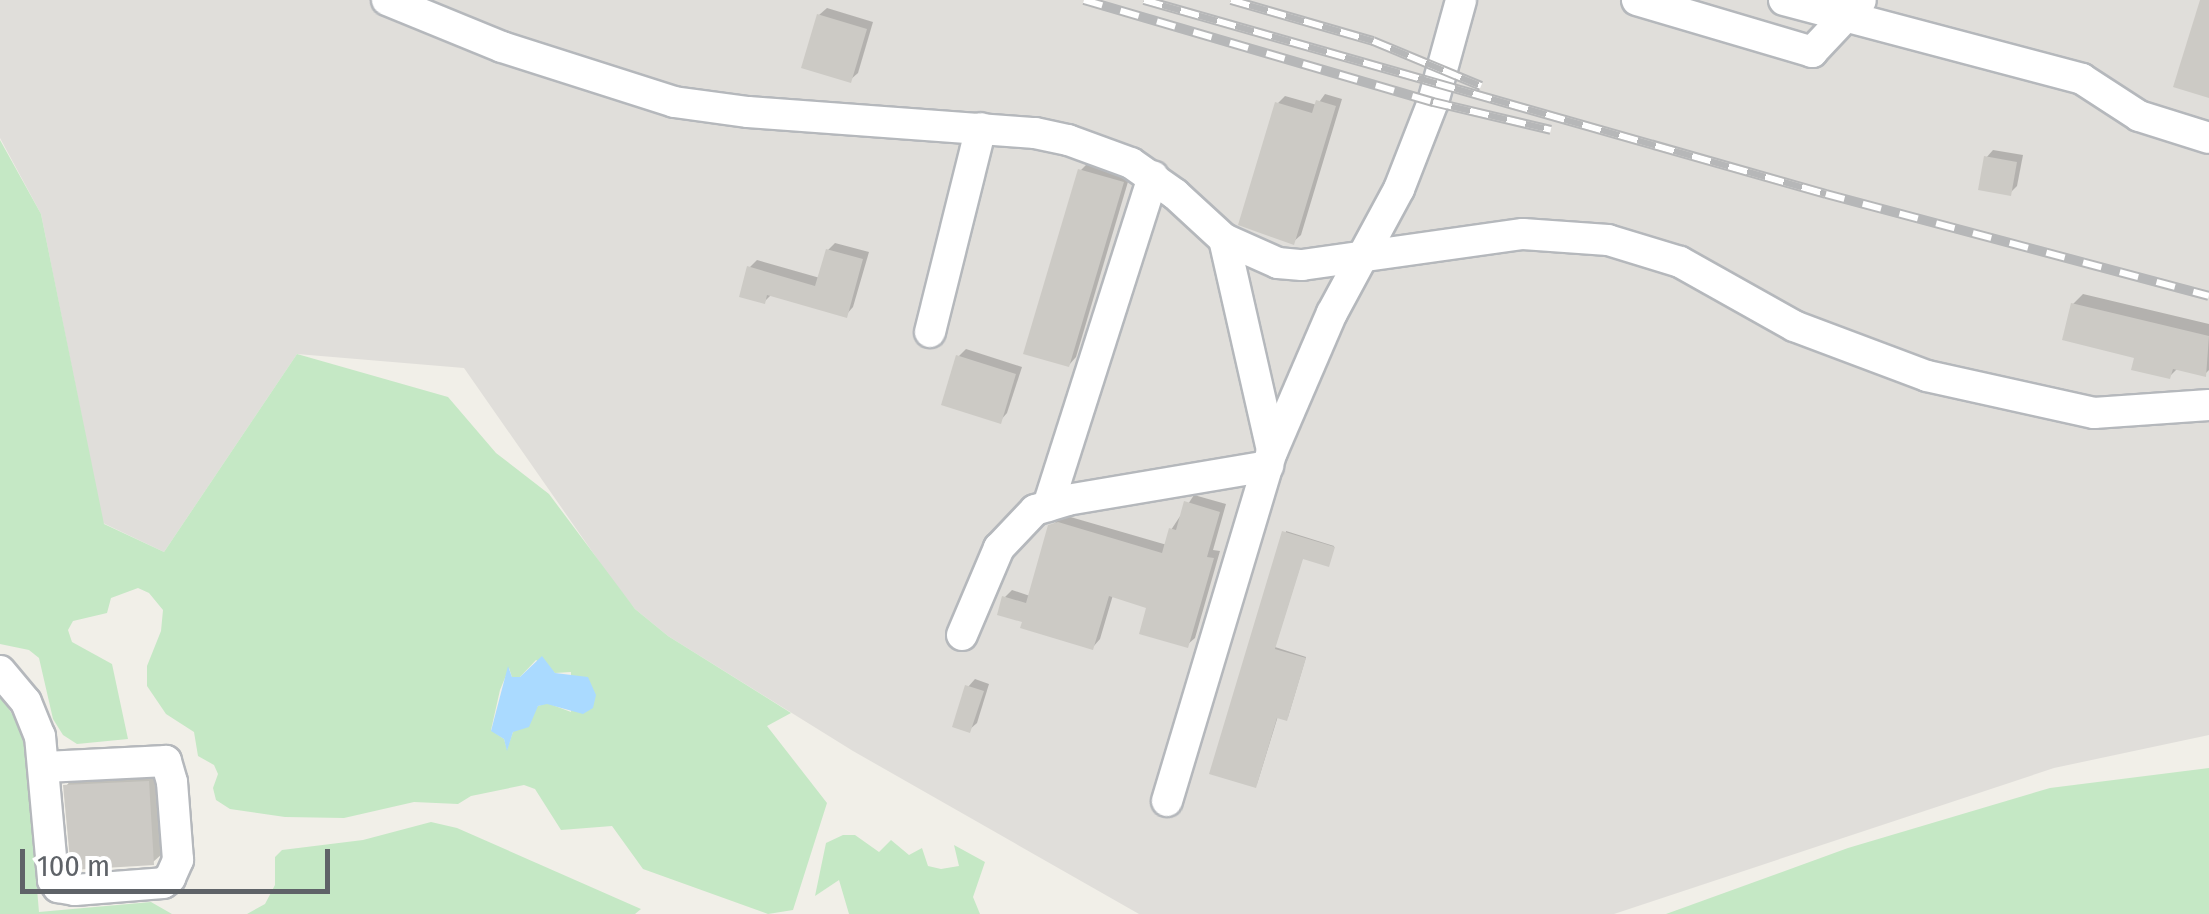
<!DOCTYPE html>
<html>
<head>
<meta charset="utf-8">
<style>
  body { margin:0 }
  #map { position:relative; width:2209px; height:914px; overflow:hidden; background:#f1efe8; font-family:"Fira Sans Condensed",sans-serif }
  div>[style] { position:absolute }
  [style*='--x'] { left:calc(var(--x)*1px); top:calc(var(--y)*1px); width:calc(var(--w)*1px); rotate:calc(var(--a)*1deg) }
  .industrial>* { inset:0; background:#e0deda }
  .green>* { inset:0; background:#c5e8c5 }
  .water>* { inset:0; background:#aadaff }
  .shadow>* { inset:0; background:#0003 }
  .building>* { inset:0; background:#cccac5 }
  .roads { filter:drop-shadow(2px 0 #b5b8bc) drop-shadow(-2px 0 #b5b8bc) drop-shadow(0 2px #b5b8bc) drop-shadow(0 -2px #b5b8bc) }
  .minor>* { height:30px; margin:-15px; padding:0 15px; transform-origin:15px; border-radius:15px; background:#fff }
  .rail>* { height:10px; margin-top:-5px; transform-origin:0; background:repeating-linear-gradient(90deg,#fff 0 19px,#b6b7b8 0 38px); box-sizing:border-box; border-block:2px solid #b6b7b8 }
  span { translate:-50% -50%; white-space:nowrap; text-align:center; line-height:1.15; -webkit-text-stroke:8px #fff; paint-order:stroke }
  .scale { position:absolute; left:20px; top:849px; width:310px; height:45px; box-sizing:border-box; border:5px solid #5f6368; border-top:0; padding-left:12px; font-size:30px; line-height:35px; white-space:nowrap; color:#5f6368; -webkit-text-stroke:8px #fff; paint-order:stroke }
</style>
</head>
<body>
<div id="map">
  <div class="industrial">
    <i style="clip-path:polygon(0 0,2209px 0,2209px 735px,2054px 768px,1614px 914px,1139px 914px,853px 751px,668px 636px,635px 609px,612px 580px,464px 368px,297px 354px,164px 552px,103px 523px,41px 214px,0 138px)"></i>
  </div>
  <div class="green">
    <i style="clip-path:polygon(evenodd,0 140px,41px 214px,104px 524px,164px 552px,297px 354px,448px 397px,496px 453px,549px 494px,635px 609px,668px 636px,791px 713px,767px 726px,827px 803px,793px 910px,768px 914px,643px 869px,612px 826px,561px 830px,535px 789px,524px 785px,471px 796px,458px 804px,414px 802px,344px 818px,285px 817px,230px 809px,216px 800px,213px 788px,218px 774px,214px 765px,198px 756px,194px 732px,166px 714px,147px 686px,147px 666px,161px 631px,163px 610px,149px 593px,138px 588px,111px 598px,107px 613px,73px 621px,68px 630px,72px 642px,112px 664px,128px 739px,77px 744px,63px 735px,53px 719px,39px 658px,29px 650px,0 644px,0 140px,536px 660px,555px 673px,571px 672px,571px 712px,547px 703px,538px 706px,513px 732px,507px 749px,504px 739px,491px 730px,500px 690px,509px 668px,512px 677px,520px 677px,536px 660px)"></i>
    <i style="clip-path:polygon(0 695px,19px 725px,25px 749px,39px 912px,151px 902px,172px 914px,0 914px)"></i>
    <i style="clip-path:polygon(2209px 768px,2209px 914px,1666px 914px,1848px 848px,2050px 788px)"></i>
    <i style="clip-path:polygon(431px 822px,457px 828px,641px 909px,635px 914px,247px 914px,265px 904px,275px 885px,275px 857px,282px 850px,363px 840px)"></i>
    <i style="clip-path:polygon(843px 835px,855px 835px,879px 852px,891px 840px,909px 855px,922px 848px,928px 866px,941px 869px,959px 866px,954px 845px,985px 862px,973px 897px,980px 914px,849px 914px,839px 880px,815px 896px,826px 843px)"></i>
  </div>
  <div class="water">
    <i style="clip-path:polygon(542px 656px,555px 673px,588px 677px,596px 695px,593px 708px,583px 714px,547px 704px,538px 706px,529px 727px,513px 732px,507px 751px,504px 739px,491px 731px,508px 666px,512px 677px,520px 677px)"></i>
  </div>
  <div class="shadow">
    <i style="clip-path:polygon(827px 8px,873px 22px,858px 73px,850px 80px,819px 15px)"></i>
    <i style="clip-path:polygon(1325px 94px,1342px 99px,1301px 235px,1293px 242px,1278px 103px,1285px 96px,1317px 105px)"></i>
    <i style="clip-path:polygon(1993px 150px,2023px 155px,2017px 186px,2010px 193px,1986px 158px)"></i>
    <i style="clip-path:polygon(1088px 163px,1130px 175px,1076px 357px,1069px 365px,1081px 170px)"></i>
    <i style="clip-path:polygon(835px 243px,869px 252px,853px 307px,846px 315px,772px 294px,764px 302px,749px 268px,757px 260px,820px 278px,828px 250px)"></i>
    <i style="clip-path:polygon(2083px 294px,2209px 324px,2209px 370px,2205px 374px,2178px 368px,2170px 376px,2137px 356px,2073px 304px)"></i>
    <i style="clip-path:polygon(966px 349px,1022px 367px,1007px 413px,1000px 421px,958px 357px)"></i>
    <i style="clip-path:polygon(1194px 495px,1226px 504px,1213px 550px,1220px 551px,1195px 638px,1187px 645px,1149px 606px,1113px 595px,1100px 639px,1093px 647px,1025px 621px,1005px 597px,1012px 590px,1030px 596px,1051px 527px,1059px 519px,1067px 516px,1167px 545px,1171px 530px)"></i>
    <i style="clip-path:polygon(1286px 531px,1334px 546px,1329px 563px,1303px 557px,1275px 647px,1306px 657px,1288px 717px,1278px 716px,1257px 784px)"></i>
    <i style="clip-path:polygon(975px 679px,989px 684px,977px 723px,969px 730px,968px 687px)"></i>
    <i style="clip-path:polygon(156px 774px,161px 855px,153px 862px,66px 786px,73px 778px)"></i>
  </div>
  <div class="building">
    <i style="clip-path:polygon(2200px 0,2209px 0,2209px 98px,2173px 87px)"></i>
    <i style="clip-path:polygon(817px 14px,867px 29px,851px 83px,801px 68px)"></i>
    <i style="clip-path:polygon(1316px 100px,1336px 106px,1294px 245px,1238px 225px,1275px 102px,1312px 113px)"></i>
    <i style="clip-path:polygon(1984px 156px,2017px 162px,2011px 196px,1978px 190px)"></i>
    <i style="clip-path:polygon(1078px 169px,1124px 182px,1069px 367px,1023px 354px)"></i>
    <i style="clip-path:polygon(826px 249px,863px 259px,847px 318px,767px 295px,765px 304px,739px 297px,747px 266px,815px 286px)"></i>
    <i style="clip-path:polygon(2071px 303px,2209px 336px,2206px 377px,2173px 369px,2170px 379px,2131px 370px,2134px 358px,2062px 340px)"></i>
    <i style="clip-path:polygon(956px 355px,1016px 374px,1001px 424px,941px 405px)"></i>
    <i style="clip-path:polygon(1184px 501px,1220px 512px,1207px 557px,1214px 558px,1188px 648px,1139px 634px,1146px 608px,1109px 596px,1093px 650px,1020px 628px,1022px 622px,997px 615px,1002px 596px,1026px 603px,1048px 525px,1058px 522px,1162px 553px,1169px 528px,1176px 530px)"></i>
    <i style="clip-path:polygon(1282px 531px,1335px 547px,1329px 567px,1303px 559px,1275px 649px,1306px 658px,1287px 721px,1277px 718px,1256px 788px,1209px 774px)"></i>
    <i style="clip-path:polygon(965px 685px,984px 691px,970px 733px,952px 727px)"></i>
    <i style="clip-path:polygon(149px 781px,154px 865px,71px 870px,63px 785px)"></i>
  </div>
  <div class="roads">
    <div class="minor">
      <i style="--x:387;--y:0;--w:124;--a:22.2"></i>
      <i style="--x:502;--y:47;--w:181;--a:17.7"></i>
      <i style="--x:674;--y:102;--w:75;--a:7.7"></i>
      <i style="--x:748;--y:112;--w:288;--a:4.2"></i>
      <i style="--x:1035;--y:133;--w:34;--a:12"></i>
      <i style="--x:1068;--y:140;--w:67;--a:20.1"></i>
      <i style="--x:1131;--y:163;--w:54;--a:35.2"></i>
      <i style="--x:1175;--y:194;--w:67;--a:42.6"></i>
      <i style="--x:1224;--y:239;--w:59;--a:24"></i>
      <i style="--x:1278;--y:263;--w:24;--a:5"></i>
      <i style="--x:1302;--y:265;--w:223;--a:-8"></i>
      <i style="--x:1523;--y:234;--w:85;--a:4"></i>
      <i style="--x:1608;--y:240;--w:75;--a:17"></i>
      <i style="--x:1680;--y:262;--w:131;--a:29.3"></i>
      <i style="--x:1794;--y:326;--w:142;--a:20.6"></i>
      <i style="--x:1927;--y:376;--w:171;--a:12.5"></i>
      <i style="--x:2094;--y:413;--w:115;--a:-4"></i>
      <i style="--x:1637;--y:0;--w:183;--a:16.5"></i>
      <i style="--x:1812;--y:52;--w:71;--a:-46.7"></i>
      <i style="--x:1784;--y:0;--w:308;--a:14.8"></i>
      <i style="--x:2082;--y:79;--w:68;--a:33"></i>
      <i style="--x:2139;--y:116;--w:73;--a:17.4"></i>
      <i style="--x:1224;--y:239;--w:217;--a:77.2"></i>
      <i style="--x:930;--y:332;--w:210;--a:-76"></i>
      <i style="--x:1048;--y:506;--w:346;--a:-72.3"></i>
      <i style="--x:962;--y:635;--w:95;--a:-67"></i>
      <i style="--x:999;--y:548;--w:52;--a:-46.5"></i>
      <i style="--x:1035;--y:510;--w:34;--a:-17"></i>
      <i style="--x:1067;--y:500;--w:204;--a:-9.6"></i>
      <i style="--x:0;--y:671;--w:40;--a:50"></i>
      <i style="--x:26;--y:702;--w:37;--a:68"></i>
      <i style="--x:40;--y:736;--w:145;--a:84.8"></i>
      <i style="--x:53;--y:880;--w:9;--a:54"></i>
      <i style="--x:58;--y:887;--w:17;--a:10"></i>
      <i style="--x:75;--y:890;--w:88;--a:-4.5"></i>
      <i style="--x:163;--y:883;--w:9;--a:-36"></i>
      <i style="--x:170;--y:878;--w:20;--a:-66"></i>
      <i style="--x:178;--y:860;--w:78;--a:-94.4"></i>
      <i style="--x:172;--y:782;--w:22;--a:-106"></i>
      <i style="--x:166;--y:761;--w:121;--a:177.2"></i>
      <i style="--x:1167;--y:801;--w:364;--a:-73.3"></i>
      <i style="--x:1272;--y:452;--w:151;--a:-66.7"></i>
      <i style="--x:1332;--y:313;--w:141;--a:-61.6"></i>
      <i style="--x:1399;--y:189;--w:93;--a:-68.7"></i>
      <i style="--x:1433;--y:102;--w:106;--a:-74.6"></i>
    </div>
  </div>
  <div class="rail">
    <i style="--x:1084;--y:0;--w:364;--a:16.3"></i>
    <i style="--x:1433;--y:102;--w:121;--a:13.3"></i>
    <i style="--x:1144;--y:0;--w:709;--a:15.88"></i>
    <i style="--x:1826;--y:194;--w:396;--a:14.9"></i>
    <i style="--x:1231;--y:0;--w:148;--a:16.1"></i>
    <i style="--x:1373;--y:41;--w:117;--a:22.6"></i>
  </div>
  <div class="scale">100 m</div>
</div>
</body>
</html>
